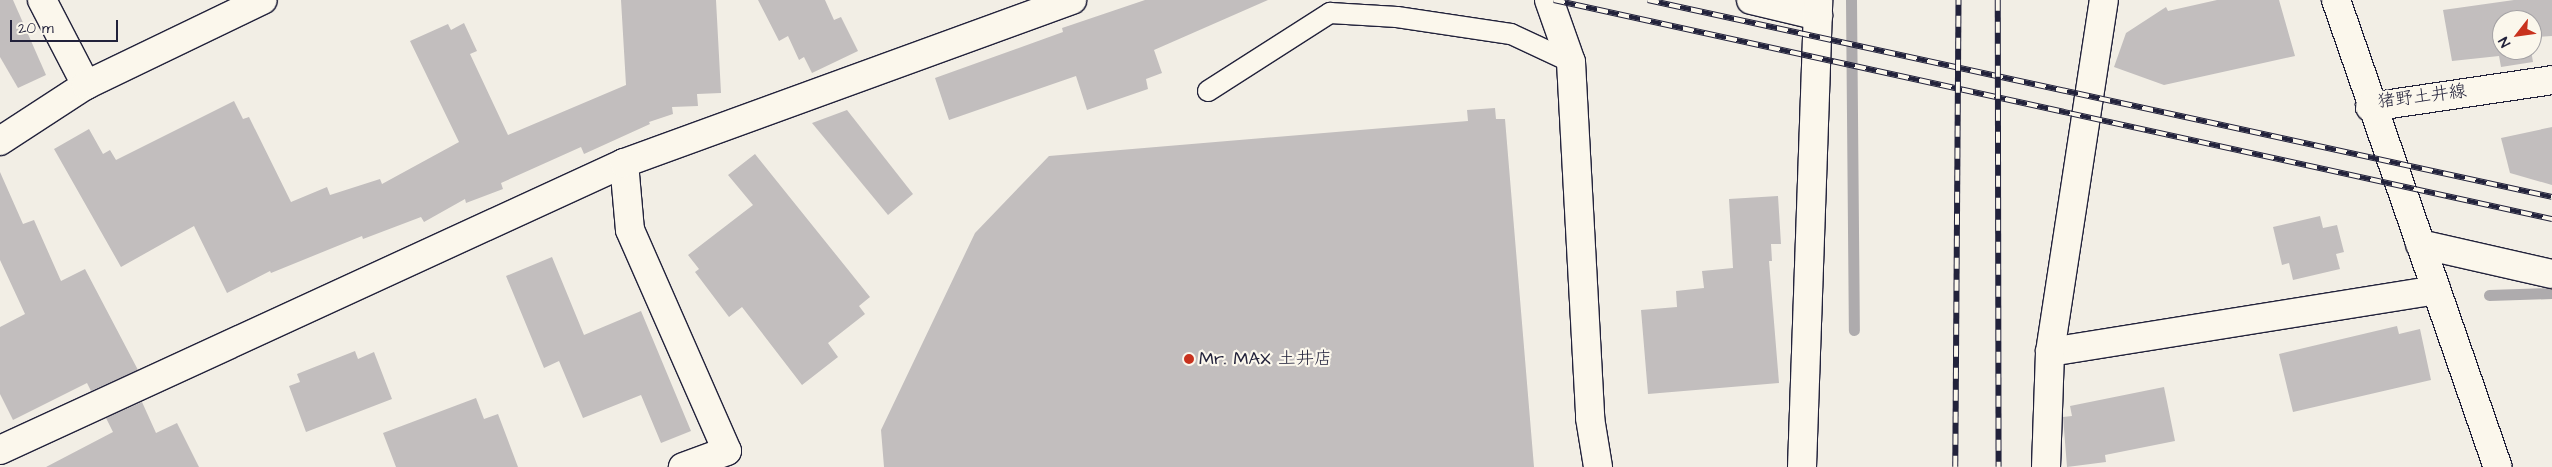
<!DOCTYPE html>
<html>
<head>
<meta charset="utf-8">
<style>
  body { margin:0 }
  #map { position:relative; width:2552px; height:467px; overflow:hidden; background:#f2eee5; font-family:"Architects Daughter","Klee One",sans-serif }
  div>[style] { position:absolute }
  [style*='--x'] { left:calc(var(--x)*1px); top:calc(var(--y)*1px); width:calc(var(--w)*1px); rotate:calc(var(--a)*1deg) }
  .stream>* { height:11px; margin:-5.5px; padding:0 5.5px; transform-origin:5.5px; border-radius:5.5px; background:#aeabad }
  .building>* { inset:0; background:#c2bebe }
  .roads { filter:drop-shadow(1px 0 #22223b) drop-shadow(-1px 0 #22223b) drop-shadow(0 1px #22223b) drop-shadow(0 -1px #22223b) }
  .lane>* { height:20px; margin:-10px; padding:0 10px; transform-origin:10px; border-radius:10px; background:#fbf7ec }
  .street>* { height:28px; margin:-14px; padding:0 14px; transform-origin:14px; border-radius:14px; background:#fbf7ec }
  .secondary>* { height:28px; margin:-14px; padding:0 14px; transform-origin:14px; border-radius:14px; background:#fbf7ec }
  .rail>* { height:5.5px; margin-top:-2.75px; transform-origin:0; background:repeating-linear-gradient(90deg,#fbf7ec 0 11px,#22223b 0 22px); box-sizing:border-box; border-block:1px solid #22223b }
  .dots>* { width:14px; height:14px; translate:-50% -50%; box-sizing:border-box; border:2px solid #fbf7ec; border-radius:50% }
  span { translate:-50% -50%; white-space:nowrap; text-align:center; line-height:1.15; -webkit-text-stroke:4.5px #fbf7ec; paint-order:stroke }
  .street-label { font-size:18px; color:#22223b }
  .poi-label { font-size:18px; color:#22223b }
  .left { translate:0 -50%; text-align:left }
  .north { position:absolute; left:2492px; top:10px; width:50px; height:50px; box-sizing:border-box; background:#fbf7ec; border:1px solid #a4a2a5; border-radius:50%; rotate:240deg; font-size:14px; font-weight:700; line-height:20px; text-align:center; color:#22223b }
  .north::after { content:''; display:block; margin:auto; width:18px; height:22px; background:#c8321e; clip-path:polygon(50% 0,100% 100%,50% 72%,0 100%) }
  .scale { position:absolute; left:10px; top:20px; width:108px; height:22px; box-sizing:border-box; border:2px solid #22223b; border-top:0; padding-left:6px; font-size:15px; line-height:18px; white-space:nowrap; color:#22223b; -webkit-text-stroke:4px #fbf7ec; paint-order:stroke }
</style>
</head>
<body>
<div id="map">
  <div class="stream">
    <i style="--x:1851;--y:0;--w:330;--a:89.5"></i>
    <i style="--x:2489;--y:295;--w:63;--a:-1.8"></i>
  </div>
  <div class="building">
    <i style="clip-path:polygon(0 0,13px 0,46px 75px,18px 88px,0 57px)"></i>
    <i style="clip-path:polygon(621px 0,716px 0,721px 93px,697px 94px,698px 106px,672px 107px,673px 114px,649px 122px,650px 124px,584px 154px,581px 147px,501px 183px,503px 189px,466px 203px,465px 199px,424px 222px,421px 217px,363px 239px,362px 236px,271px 273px,270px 271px,227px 293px,194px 226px,121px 267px,54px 149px,89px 129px,103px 154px,110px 150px,116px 160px,234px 101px,243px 119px,249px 117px,291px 202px,327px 187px,330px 195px,380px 179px,382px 184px,459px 142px,410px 41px,448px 24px,451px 30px,464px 23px,477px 51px,470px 54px,508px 135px,626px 85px)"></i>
    <i style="clip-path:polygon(758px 0,825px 0,834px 20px,841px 17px,858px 51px,812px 73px,804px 57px,799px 60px,788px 36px,779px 41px)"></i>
    <i style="clip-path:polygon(1145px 0,1268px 0,1154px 50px,1162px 73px,1146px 79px,1148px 89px,1087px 110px,1076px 76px,949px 120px,935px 78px,1063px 32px,1062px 28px,1071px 25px)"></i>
    <i style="clip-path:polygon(2217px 0,2279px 0,2295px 56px,2164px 85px,2114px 67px,2126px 33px,2166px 7px,2168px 11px)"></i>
    <i style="clip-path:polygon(2514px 0,2552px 0,2552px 36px,2537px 37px,2538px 42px,2532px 44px,2532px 20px,2502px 20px,2502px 50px,2531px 50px,2533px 62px,2501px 67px,2499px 56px,2452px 61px,2443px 10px)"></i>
    <i style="clip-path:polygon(1495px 108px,1496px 119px,1505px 119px,1534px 467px,884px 467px,881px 430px,975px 233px,1049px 156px,1468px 121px,1467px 110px)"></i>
    <i style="clip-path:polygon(847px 110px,913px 194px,888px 215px,812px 123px)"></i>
    <i style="clip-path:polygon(2552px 127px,2552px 185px,2510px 173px,2501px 138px)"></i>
    <i style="clip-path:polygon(755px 154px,870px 297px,859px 306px,865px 314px,828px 343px,838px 357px,802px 385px,742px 307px,729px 317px,695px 272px,699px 269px,688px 255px,753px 205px,728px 175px)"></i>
    <i style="clip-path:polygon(0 172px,23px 224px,34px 220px,61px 281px,85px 269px,138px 370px,91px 391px,87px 383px,13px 420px,0 394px,0 327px,25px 314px,0 260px)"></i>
    <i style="clip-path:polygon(1778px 196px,1781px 244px,1771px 244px,1772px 261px,1769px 261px,1779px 383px,1648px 394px,1641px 310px,1677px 307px,1676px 291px,1704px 288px,1702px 271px,1733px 268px,1729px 199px)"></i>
    <i style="clip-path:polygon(2320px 216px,2323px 228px,2337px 225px,2344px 252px,2336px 254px,2340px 269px,2293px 280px,2289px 263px,2282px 265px,2273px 227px)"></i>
    <i style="clip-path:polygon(552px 257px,584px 335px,641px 311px,691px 431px,661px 443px,641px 395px,583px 418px,559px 361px,544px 368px,506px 276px)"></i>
    <i style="clip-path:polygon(2397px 326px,2399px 334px,2420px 329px,2431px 380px,2293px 412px,2279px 354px)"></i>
    <i style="clip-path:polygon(355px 351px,358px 359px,374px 352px,392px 399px,306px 432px,289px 386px,300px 382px,297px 374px)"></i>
    <i style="clip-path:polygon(2164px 387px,2175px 441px,2105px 455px,2106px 462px,2067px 467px,2063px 417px,2072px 416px,2070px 406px)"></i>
    <i style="clip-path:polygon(476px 398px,484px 419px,498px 414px,518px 467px,396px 467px,383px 433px)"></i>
    <i style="clip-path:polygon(142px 402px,156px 433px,177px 423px,199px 467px,46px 467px,113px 432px,106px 418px)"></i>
  </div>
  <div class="roads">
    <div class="lane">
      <i style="--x:1208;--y:91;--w:145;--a:-32.6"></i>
      <i style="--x:1330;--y:13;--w:67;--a:3.4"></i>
      <i style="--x:1397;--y:17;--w:115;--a:8.5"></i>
      <i style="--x:1511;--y:34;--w:66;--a:25"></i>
    </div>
    <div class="street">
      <i style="--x:42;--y:0;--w:96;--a:62.6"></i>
      <i style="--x:1751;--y:0;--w:69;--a:13.4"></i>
      <i style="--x:624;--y:163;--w:67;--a:84.9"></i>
      <i style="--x:630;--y:230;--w:241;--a:66.3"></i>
      <i style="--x:727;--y:451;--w:47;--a:160"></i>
      <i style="--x:2420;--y:244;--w:135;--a:12.8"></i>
      <i style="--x:2050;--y:352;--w:391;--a:-9.1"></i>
      <i style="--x:0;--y:450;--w:687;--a:-24.7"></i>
      <i style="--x:624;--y:163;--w:477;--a:-20"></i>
      <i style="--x:1802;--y:467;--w:467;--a:-88"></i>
      <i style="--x:2046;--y:467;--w:115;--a:-88"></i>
      <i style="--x:2050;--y:352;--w:356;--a:-81.3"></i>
    </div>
    <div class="secondary">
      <i style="--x:1549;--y:0;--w:66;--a:70.5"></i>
      <i style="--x:1571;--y:62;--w:357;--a:86.9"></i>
      <i style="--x:1590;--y:418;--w:50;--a:80.7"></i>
      <i style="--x:2336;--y:0;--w:494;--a:70.9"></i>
      <i style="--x:2370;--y:107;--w:184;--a:-8.4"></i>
      <i style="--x:0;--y:141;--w:103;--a:-33.1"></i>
      <i style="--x:86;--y:85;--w:196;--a:-25.7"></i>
    </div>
  </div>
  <div class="rail">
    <i style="--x:1554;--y:0;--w:1022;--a:12.38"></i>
    <i style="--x:1648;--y:0;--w:925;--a:12.29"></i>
    <i style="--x:1998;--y:0;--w:467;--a:89.9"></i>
    <i style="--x:1955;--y:467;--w:467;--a:-89.6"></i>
  </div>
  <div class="dots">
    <i style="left:1189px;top:359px;background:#c8321e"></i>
  </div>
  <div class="street-label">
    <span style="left:2422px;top:97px;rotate:-7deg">猪野土井線</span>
  </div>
  <div class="poi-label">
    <span class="left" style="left:1199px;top:359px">Mr. MAX 土井店</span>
  </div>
  <div class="north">N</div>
  <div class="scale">20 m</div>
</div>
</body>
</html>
